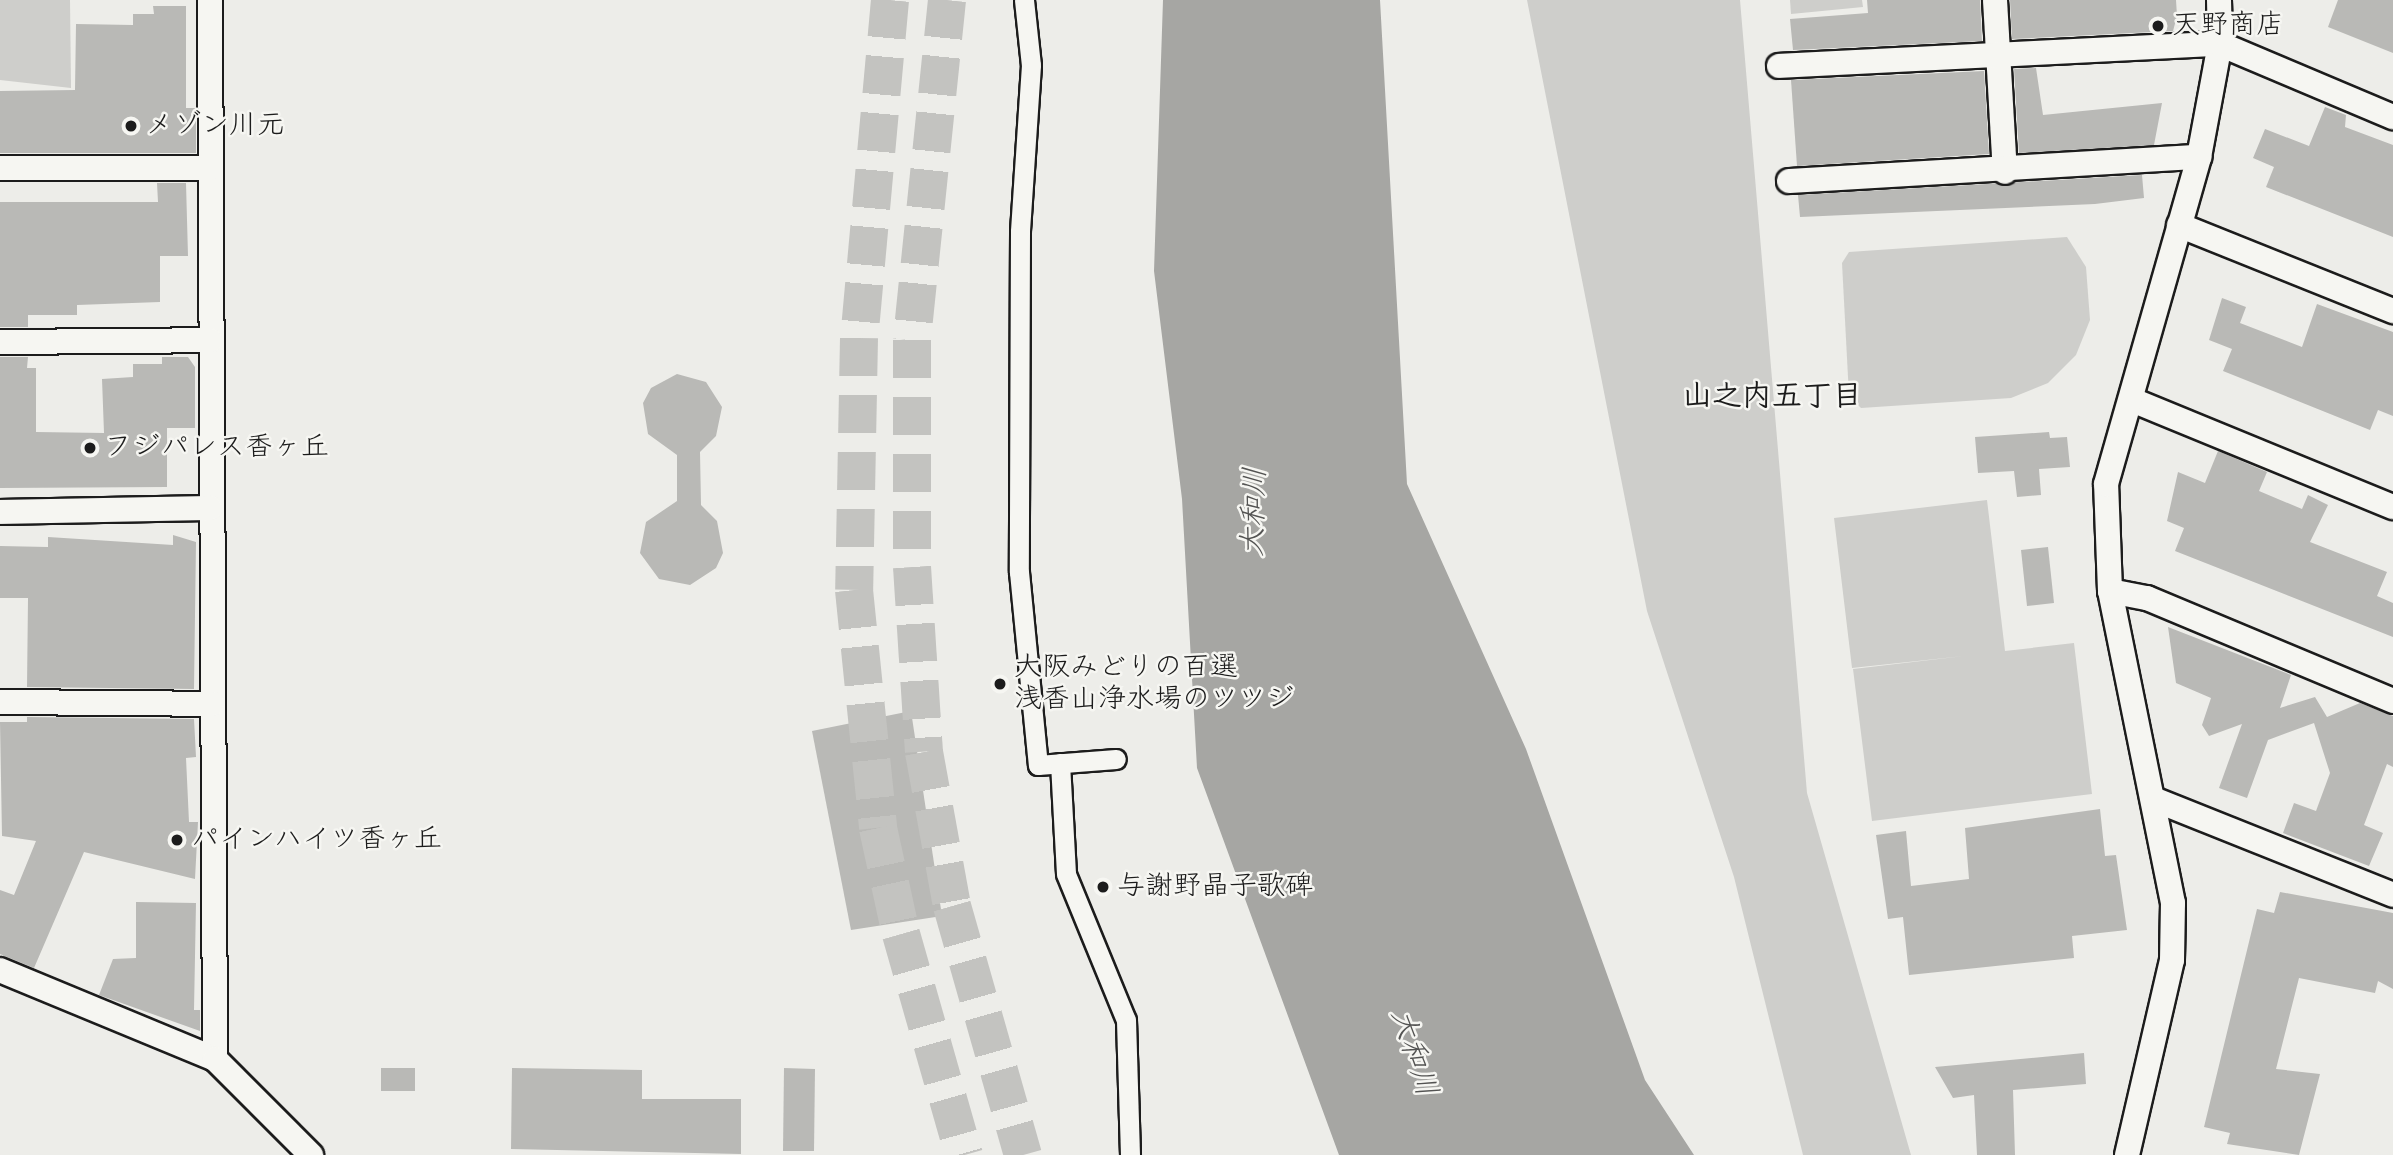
<!DOCTYPE html>
<html>
<head>
<meta charset="utf-8">
<style>
  body { margin:0 }
  #map { position:relative; width:2393px; height:1155px; overflow:hidden; background:#edede9; font-family:Mynerve,"Klee One",sans-serif }
  div>[style] { position:absolute }
  [style*='--x'] { left:calc(var(--x)*1px); top:calc(var(--y)*1px); width:calc(var(--w)*1px); rotate:calc(var(--a)*1deg) }
  .green>* { inset:0; background:#cececb }
  .water>* { inset:0; background:#a6a6a3 }
  .building>* { inset:0; background:#b9b9b6 }
  .motorway-tunnel>* { height:38px; margin-top:-19px; transform-origin:0; background:repeating-linear-gradient(90deg,#c3c3c0 0 38px,transparent 0 57px) }
  .roads { filter:drop-shadow(2px 0 #1c1c1c) drop-shadow(-2px 0 #1c1c1c) drop-shadow(0 2px #1c1c1c) drop-shadow(0 -2px #1c1c1c) }
  .pedestrian>* { height:19px; margin:-9.5px; padding:0 9.5px; transform-origin:9.5px; border-radius:9.5px; background:#f6f6f2 }
  .minor>* { height:24px; margin:-12px; padding:0 12px; transform-origin:12px; border-radius:12px; background:#f6f6f2 }
  .dots>* { width:19px; height:19px; translate:-50% -50%; box-sizing:border-box; border:4px solid #f6f6f2; border-radius:50% }
  span { translate:-50% -50%; white-space:nowrap; text-align:center; line-height:1.15; -webkit-text-stroke:5px #f6f6f2; paint-order:stroke }
  .poi-label { font-size:28px; color:#1c1c1c }
  .left { translate:0 -50%; text-align:left }
  .neighbourhood-label { font-size:30px; color:#1c1c1c; font-weight:700 }
  .water-label { font-size:30px; color:#535352; font-style:italic }
</style>
</head>
<body>
<div id="map">
  <div class="green">
    <i style="clip-path:polygon(0 0,70px 0,71px 88px,0 80px)"></i>
    <i style="clip-path:polygon(1527px 0,1740px 0,1807px 793px,1911px 1155px,1803px 1155px,1734px 877px,1647px 611px)"></i>
    <i style="clip-path:polygon(1790px 0,1862px 0,1863px 7px,1791px 14px)"></i>
    <i style="clip-path:polygon(2067px 237px,2086px 267px,2090px 320px,2076px 355px,2048px 383px,2011px 398px,1861px 408px,1849px 396px,1842px 263px,1849px 252px)"></i>
    <i style="clip-path:polygon(1987px 500px,2005px 651px,2074px 643px,2092px 794px,1872px 821px,1853px 669px,1964px 656px,1852px 668px,1834px 518px)"></i>
  </div>
  <div class="water">
    <i style="clip-path:polygon(1163px 0,1380px 0,1407px 484px,1526px 749px,1645px 1080px,1694px 1155px,1339px 1155px,1197px 768px,1182px 499px,1154px 271px)"></i>
  </div>
  <div class="building">
    <i style="clip-path:polygon(1867px 0,1980px 0,1982px 41px,1793px 50px,1790px 19px,1868px 13px)"></i>
    <i style="clip-path:polygon(2010px 0,2176px 0,2177px 16px,2173px 31px,2012px 39px)"></i>
    <i style="clip-path:polygon(2338px 0,2393px 0,2393px 53px,2328px 27px)"></i>
    <i style="clip-path:polygon(153px 6px,186px 6px,186px 108px,196px 108px,196px 153px,0 153px,0 91px,75px 90px,76px 24px,133px 25px,133px 14px,154px 14px)"></i>
    <i style="clip-path:polygon(2036px 68px,2043px 115px,2162px 103px,2154px 145px,2019px 153px,2014px 69px)"></i>
    <i style="clip-path:polygon(1984px 71px,1989px 154px,1797px 166px,1791px 80px)"></i>
    <i style="clip-path:polygon(2325px 107px,2346px 115px,2345px 127px,2393px 145px,2393px 237px,2266px 187px,2274px 167px,2253px 158px,2265px 129px,2309px 146px)"></i>
    <i style="clip-path:polygon(2142px 175px,2144px 198px,2095px 204px,1800px 217px,1798px 195px)"></i>
    <i style="clip-path:polygon(157px 183px,186px 183px,188px 256px,160px 256px,160px 302px,77px 305px,77px 315px,28px 315px,28px 327px,0 327px,0 202px,158px 202px)"></i>
    <i style="clip-path:polygon(2222px 298px,2246px 307px,2240px 323px,2302px 347px,2317px 304px,2393px 332px,2393px 416px,2378px 410px,2370px 430px,2223px 371px,2232px 349px,2209px 340px)"></i>
    <i style="clip-path:polygon(0 357px,28px 357px,27px 368px,36px 368px,36px 432px,104px 433px,102px 379px,133px 377px,133px 364px,162px 364px,162px 357px,188px 357px,195px 367px,195px 428px,167px 428px,167px 487px,0 488px)"></i>
    <i style="clip-path:polygon(677px 374px,706px 382px,722px 407px,716px 436px,700px 452px,701px 505px,717px 521px,723px 553px,716px 568px,690px 585px,659px 579px,640px 553px,646px 522px,677px 501px,677px 455px,648px 434px,643px 403px,651px 388px)"></i>
    <i style="clip-path:polygon(2049px 432px,2050px 438px,2067px 437px,2070px 467px,2039px 469px,2041px 495px,2017px 497px,2014px 471px,1978px 473px,1975px 437px)"></i>
    <i style="clip-path:polygon(2218px 451px,2267px 472px,2259px 491px,2302px 509px,2308px 495px,2328px 505px,2310px 542px,2387px 572px,2377px 596px,2393px 603px,2393px 637px,2175px 551px,2184px 528px,2167px 521px,2178px 472px,2205px 483px)"></i>
    <i style="clip-path:polygon(173px 535px,196px 542px,194px 689px,27px 687px,28px 598px,0 598px,0 546px,48px 547px,48px 537px,173px 545px)"></i>
    <i style="clip-path:polygon(2048px 547px,2054px 603px,2027px 606px,2021px 550px)"></i>
    <i style="clip-path:polygon(2168px 627px,2291px 675px,2280px 708px,2315px 697px,2327px 717px,2360px 703px,2393px 716px,2393px 767px,2387px 764px,2364px 825px,2383px 833px,2369px 866px,2283px 833px,2294px 803px,2316px 811px,2330px 773px,2314px 723px,2268px 740px,2247px 798px,2219px 788px,2242px 724px,2209px 736px,2202px 725px,2211px 698px,2176px 683px)"></i>
    <i style="clip-path:polygon(911px 711px,942px 916px,851px 930px,812px 731px)"></i>
    <i style="clip-path:polygon(27px 717px,194px 719px,196px 757px,186px 758px,189px 822px,198px 822px,195px 879px,84px 852px,34px 968px,0 954px,0 890px,14px 895px,36px 841px,2px 836px,0 722px,27px 722px)"></i>
    <i style="clip-path:polygon(2100px 809px,2105px 856px,2116px 855px,2127px 930px,2072px 936px,2074px 958px,1909px 975px,1903px 917px,1888px 919px,1876px 835px,1906px 831px,1911px 886px,1969px 879px,1965px 828px)"></i>
    <i style="clip-path:polygon(2280px 892px,2393px 913px,2393px 989px,2378px 981px,2375px 993px,2299px 978px,2276px 1069px,2320px 1074px,2299px 1155px,2227px 1144px,2230px 1133px,2204px 1127px,2257px 909px,2274px 913px)"></i>
    <i style="clip-path:polygon(136px 902px,196px 903px,194px 1010px,200px 1010px,200px 1031px,99px 995px,113px 959px,136px 958px)"></i>
    <i style="clip-path:polygon(2084px 1053px,2086px 1084px,2013px 1090px,2015px 1155px,1977px 1155px,1974px 1095px,1953px 1098px,1935px 1067px)"></i>
    <i style="clip-path:polygon(381px 1068px,415px 1068px,415px 1091px,381px 1091px)"></i>
    <i style="clip-path:polygon(512px 1068px,642px 1070px,642px 1099px,741px 1099px,741px 1154px,511px 1149px)"></i>
    <i style="clip-path:polygon(784px 1068px,815px 1069px,814px 1151px,783px 1151px)"></i>
  </div>
  <div class="motorway-tunnel">
    <i style="--x:890;--y:0;--w:339;--a:95.2"></i>
    <i style="--x:859;--y:338;--w:252;--a:91.1"></i>
    <i style="--x:854;--y:590;--w:239;--a:84.2"></i>
    <i style="--x:878;--y:828;--w:108;--a:77.8"></i>
    <i style="--x:901;--y:934;--w:230;--a:74.1"></i>
    <i style="--x:947;--y:0;--w:342;--a:95.9"></i>
    <i style="--x:912;--y:340;--w:227;--a:90"></i>
    <i style="--x:912;--y:567;--w:185;--a:86.3"></i>
    <i style="--x:924;--y:752;--w:157;--a:79.7"></i>
    <i style="--x:952;--y:906;--w:259;--a:74.1"></i>
  </div>
  <div class="roads">
    <div class="pedestrian">
      <i style="--x:1024;--y:0;--w:65;--a:83.9"></i>
      <i style="--x:1031;--y:65;--w:167;--a:93.8"></i>
      <i style="--x:1020;--y:232;--w:340;--a:90.2"></i>
      <i style="--x:1019;--y:572;--w:194;--a:84.4"></i>
      <i style="--x:1038;--y:765;--w:78;--a:-4.4"></i>
      <i style="--x:1060;--y:763;--w:111;--a:86.9"></i>
      <i style="--x:1066;--y:874;--w:158;--a:67.7"></i>
      <i style="--x:1126;--y:1020;--w:135;--a:88.3"></i>
    </div>
    <div class="minor">
      <i style="--x:210;--y:0;--w:1059;--a:89.73"></i>
      <i style="--x:1995;--y:0;--w:172;--a:86.7"></i>
      <i style="--x:1779;--y:66;--w:442;--a:-2.9"></i>
      <i style="--x:2220;--y:44;--w:188;--a:22.9"></i>
      <i style="--x:0;--y:168;--w:210;--a:0"></i>
      <i style="--x:1789;--y:181;--w:411;--a:-3.4"></i>
      <i style="--x:2179;--y:225;--w:231;--a:21.9"></i>
      <i style="--x:0;--y:342;--w:210;--a:-0.5"></i>
      <i style="--x:2132;--y:400;--w:282;--a:22.3"></i>
      <i style="--x:0;--y:512;--w:210;--a:-1.1"></i>
      <i style="--x:2110;--y:591;--w:38;--a:11"></i>
      <i style="--x:2147;--y:598;--w:267;--a:22.7"></i>
      <i style="--x:0;--y:702;--w:212;--a:0.5"></i>
      <i style="--x:2156;--y:800;--w:255;--a:21.8"></i>
      <i style="--x:0;--y:970;--w:233;--a:22.5"></i>
      <i style="--x:215;--y:1059;--w:136;--a:45"></i>
      <i style="--x:2127;--y:1155;--w:200;--a:-77"></i>
      <i style="--x:2172;--y:960;--w:57;--a:-89"></i>
      <i style="--x:2173;--y:903;--w:318;--a:-101.4"></i>
      <i style="--x:2110;--y:591;--w:107;--a:-92.1"></i>
      <i style="--x:2106;--y:484;--w:340;--a:-74.1"></i>
      <i style="--x:2199;--y:157;--w:115;--a:-79.5"></i>
      <i style="--x:2220;--y:44;--w:44;--a:-91.3"></i>
    </div>
  </div>
  <div class="dots">
    <i style="left:2158px;top:26px;background:#1c1c1c"></i>
    <i style="left:131px;top:126px;background:#1c1c1c"></i>
    <i style="left:90px;top:448px;background:#1c1c1c"></i>
    <i style="left:1000px;top:684px;background:#1c1c1c"></i>
    <i style="left:177px;top:840px;background:#1c1c1c"></i>
    <i style="left:1103px;top:887px;background:#1c1c1c"></i>
  </div>
  <div class="poi-label">
    <span class="left" style="left:2172px;top:26px">天野商店</span>
    <span class="left" style="left:145px;top:126px">メゾン川元</span>
    <span class="left" style="left:104px;top:448px">フジパレス香ヶ丘</span>
    <span class="left" style="left:1014px;top:684px">大阪みどりの百選<br>浅香山浄水場のツツジ</span>
    <span class="left" style="left:191px;top:840px">パインハイツ香ヶ丘</span>
    <span class="left" style="left:1117px;top:887px">与謝野晶子歌碑</span>
  </div>
  <div class="neighbourhood-label">
    <span style="left:1772px;top:397px">山之内五丁目</span>
  </div>
  <div class="water-label">
    <span style="left:1255px;top:512px;rotate:-88deg">大和川</span>
    <span style="left:1413px;top:1053px;rotate:72deg">大和川</span>
  </div>
</div>
</body>
</html>
